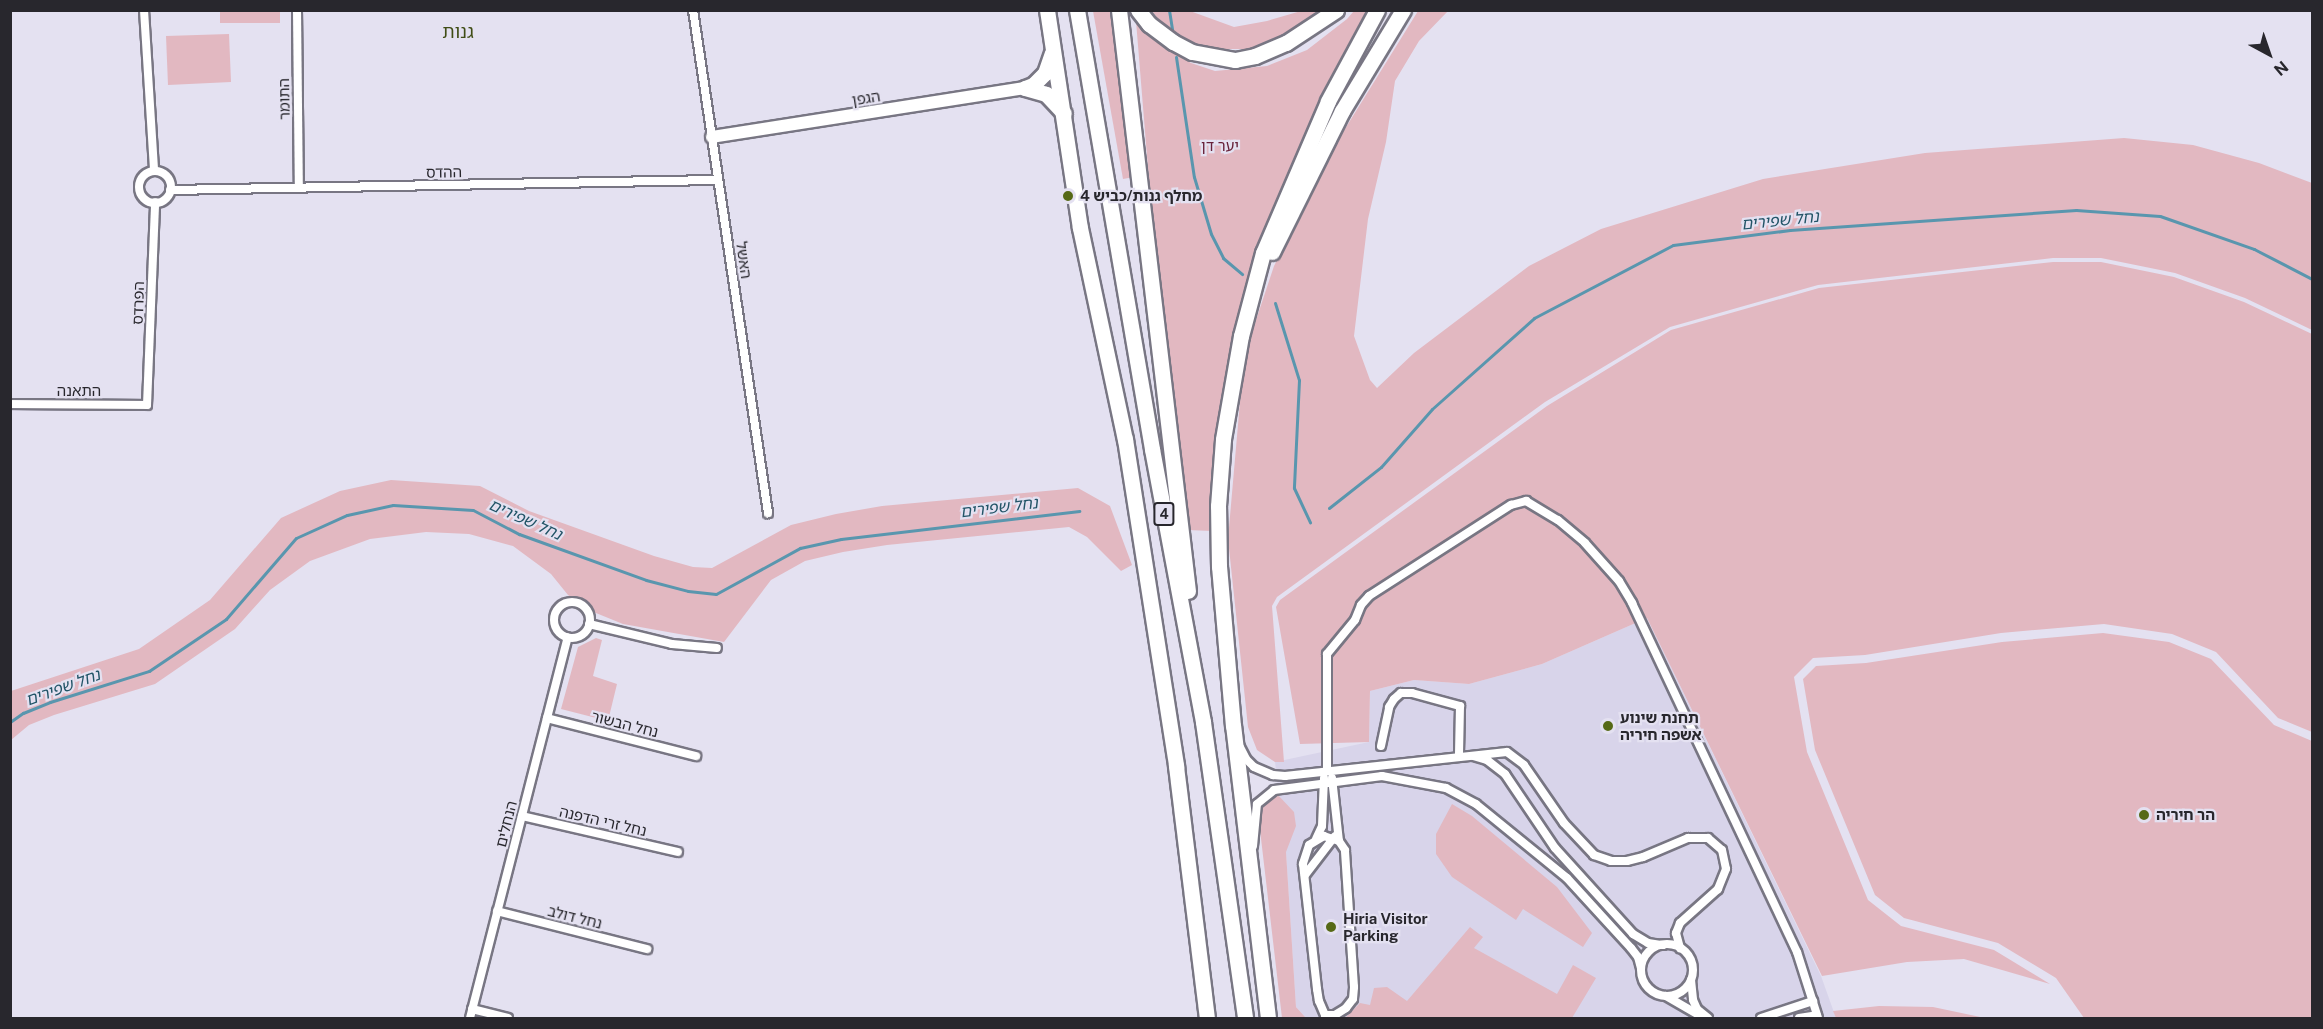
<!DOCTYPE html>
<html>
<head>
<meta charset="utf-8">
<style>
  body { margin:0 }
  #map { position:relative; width:2323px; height:1029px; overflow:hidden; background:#e4e1f1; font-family:"Public Sans","Noto Sans Hebrew",sans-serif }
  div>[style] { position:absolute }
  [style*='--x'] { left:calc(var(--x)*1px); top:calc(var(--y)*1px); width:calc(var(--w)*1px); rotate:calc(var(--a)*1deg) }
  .built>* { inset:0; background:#d8d4ea }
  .green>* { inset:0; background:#e2b8c1 }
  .stream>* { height:3px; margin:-1.5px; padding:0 1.5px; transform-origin:1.5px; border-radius:1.5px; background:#5996ae }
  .roads { filter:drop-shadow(2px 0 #787683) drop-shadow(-2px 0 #787683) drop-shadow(0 2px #787683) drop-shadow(0 -2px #787683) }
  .street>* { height:8px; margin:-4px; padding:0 4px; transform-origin:4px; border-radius:4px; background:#fff }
  .street>.ring { margin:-4px; padding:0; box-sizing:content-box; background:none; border:8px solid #fff; border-radius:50% }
  .secondary>* { height:12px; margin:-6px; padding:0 6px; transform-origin:6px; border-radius:6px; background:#fff }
  .highway>* { height:15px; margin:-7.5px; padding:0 7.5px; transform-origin:7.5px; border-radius:7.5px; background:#fff }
  .dots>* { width:16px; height:16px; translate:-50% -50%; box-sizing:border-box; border:3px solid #e4e1f1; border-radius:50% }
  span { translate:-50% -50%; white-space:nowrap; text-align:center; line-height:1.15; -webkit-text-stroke:4.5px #e4e1f1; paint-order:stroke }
  .shield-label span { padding:2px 4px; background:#e4e1f1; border:2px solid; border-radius:4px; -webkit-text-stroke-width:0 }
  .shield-label { font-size:14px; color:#28272d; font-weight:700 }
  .street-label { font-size:15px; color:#28272d }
  .park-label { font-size:15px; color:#672139 }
  .poi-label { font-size:15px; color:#28272d; font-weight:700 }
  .left { translate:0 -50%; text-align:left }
  .water-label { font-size:16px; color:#225467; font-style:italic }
  .quarter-label { font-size:18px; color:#404d16 }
  .frame { position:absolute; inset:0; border:12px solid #28272d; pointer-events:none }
  .north { position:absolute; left:2239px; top:24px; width:60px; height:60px; -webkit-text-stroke:4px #e4e1f1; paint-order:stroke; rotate:140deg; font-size:16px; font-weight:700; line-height:24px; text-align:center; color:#28272d }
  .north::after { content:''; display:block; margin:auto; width:21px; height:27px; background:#28272d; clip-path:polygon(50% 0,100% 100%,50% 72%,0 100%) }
</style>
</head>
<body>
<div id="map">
  <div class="built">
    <i style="clip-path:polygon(1647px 618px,1821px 976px,1836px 1018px,1306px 1018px,1296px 1007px,1286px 852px,1275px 762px,1369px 742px,1370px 691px,1414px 680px,1469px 684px,1542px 664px)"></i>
  </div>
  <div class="green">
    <i style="clip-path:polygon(220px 11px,280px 11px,280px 23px,220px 23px)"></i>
    <i style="clip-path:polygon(1093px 11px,1110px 11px,1134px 177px,1123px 179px)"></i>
    <i style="clip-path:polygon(1152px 11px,1190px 11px,1234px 27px,1267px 21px,1301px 11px,1318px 11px,1294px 29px,1255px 49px,1216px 49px,1186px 43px,1164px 27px)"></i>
    <i style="clip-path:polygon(1354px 11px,1367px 11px,1305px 134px,1267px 227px,1213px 531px,1187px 530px,1155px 254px,1136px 21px,1164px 47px,1191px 63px,1215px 71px,1267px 66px,1307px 50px,1347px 19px)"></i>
    <i style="clip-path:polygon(1418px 11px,1448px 11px,1419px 41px,1395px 81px,1386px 142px,1368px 219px,1354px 336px,1370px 380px,1377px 388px,1414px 353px,1529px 266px,1601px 229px,1763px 179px,1925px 153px,2124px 138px,2193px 145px,2259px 163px,2312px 183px,2312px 330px,2245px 298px,2175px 273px,2101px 258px,2053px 258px,1818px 285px,1670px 327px,1545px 402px,1277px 597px,1272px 606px,1284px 762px,1275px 762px,1257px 750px,1248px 727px,1228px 539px,1244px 356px,1274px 266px,1335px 145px)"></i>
    <i style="clip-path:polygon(229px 34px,231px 82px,168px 85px,166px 36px)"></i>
    <i style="clip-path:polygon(2053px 262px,2101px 262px,2174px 277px,2244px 302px,2312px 334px,2312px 732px,2278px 718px,2216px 652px,2172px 634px,2104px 624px,2001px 633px,1865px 655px,1813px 658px,1794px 677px,1807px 752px,1868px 900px,1901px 926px,1994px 950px,2050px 984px,1964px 959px,1907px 962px,1822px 976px,1647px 618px,1542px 664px,1469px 684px,1414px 680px,1370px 691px,1369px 742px,1300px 744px,1276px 607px,1280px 600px,1547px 406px,1671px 330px,1819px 288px)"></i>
    <i style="clip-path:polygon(391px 480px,480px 486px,529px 511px,654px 556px,693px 567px,712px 568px,791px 525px,836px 514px,882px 506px,1078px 488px,1110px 506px,1132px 565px,1121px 571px,1087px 537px,1069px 527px,887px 545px,843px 552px,805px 561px,771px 580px,724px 642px,623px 624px,591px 611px,568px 595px,551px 574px,513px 546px,469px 534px,426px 532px,370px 539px,310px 561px,270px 590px,235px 629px,155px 684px,54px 715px,29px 725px,11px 740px,11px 691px,139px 649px,210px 600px,281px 518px,340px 491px)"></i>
    <i style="clip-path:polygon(2103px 633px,2169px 642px,2211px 659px,2274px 725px,2312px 741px,2312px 1018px,2084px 1018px,2056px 978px,1998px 943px,1904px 918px,1875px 895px,1815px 750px,1803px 679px,1816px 666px,1866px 663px,2002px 642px)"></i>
    <i style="clip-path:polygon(596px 638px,602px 640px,593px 676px,617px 684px,608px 721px,561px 709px,578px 647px)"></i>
    <i style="clip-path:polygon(1277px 794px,1294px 812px,1296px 826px,1286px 852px,1296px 1007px,1306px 1018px,1282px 1018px,1260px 830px,1263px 802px)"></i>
    <i style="clip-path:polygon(1452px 804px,1472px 816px,1557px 887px,1592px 933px,1583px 947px,1523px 909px,1516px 920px,1452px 877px,1436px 854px,1436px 834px)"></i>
    <i style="clip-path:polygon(1470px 927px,1483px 937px,1474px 948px,1557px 994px,1573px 965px,1596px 978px,1572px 1018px,1345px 1018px,1360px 1003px,1370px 1005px,1374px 988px,1387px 987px,1407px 1001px)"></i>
    <i style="clip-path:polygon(1879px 1006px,1933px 1007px,1985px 1018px,1836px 1018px,1833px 1011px)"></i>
  </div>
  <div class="stream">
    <i style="--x:1169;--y:10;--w:20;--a:81"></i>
    <i style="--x:1176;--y:57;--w:121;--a:81.5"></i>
    <i style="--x:1194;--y:177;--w:59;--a:73.4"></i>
    <i style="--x:1211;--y:234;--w:27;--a:63"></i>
    <i style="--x:1223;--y:258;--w:25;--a:40"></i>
    <i style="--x:1275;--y:303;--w:81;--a:72.7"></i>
    <i style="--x:1299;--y:380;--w:108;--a:92.7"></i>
    <i style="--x:1294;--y:488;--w:38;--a:65"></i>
    <i style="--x:1329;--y:508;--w:66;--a:-38.3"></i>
    <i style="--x:1381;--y:467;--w:77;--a:-48.7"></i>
    <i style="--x:1432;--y:409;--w:137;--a:-41.7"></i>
    <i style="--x:1534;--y:318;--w:157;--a:-27.7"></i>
    <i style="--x:1673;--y:245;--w:118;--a:-7.3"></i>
    <i style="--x:1790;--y:230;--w:287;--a:-4"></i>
    <i style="--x:2076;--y:210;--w:84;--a:4.1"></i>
    <i style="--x:2160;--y:216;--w:100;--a:19.3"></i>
    <i style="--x:2254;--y:249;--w:65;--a:27.3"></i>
    <i style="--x:10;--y:722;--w:16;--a:-35"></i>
    <i style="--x:23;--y:713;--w:29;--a:-22"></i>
    <i style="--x:50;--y:702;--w:104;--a:-17.4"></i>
    <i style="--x:149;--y:671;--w:93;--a:-34"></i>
    <i style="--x:226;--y:619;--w:107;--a:-49.2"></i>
    <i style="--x:296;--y:538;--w:56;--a:-24.3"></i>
    <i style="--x:347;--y:515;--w:47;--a:-12.3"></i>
    <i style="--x:393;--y:505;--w:80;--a:3.6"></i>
    <i style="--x:473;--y:510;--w:52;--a:27.6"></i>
    <i style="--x:519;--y:534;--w:135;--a:19.9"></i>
    <i style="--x:646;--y:580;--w:43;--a:14.7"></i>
    <i style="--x:688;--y:591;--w:28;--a:6"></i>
    <i style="--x:716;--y:594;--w:96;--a:-28.7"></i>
    <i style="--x:800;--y:548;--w:42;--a:-12.4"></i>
    <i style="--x:841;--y:539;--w:240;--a:-6.7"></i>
  </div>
  <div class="roads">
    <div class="street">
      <i style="--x:144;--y:10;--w:161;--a:86.4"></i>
      <i style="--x:297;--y:10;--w:178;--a:89.4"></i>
      <i style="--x:693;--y:10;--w:509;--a:81.52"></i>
      <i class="ring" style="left:139px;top:171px;width:24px;height:24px"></i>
      <i style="--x:170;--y:190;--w:548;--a:-1.05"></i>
      <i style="--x:10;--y:404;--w:137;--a:0.4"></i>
      <i style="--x:147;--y:405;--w:203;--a:-87.7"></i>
      <i class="ring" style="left:554px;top:602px;width:28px;height:28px"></i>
      <i style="--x:589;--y:624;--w:85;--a:13.5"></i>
      <i style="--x:672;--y:644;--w:45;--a:5.1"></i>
      <i style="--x:547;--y:718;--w:154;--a:14.3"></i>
      <i style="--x:1381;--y:746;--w:40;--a:-78"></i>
      <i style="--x:1389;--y:707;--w:9;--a:-58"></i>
      <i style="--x:1394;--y:699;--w:9;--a:-41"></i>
      <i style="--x:1401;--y:693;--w:11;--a:0"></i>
      <i style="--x:1412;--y:693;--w:50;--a:15.2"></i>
      <i style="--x:1460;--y:706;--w:49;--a:91.2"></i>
      <i style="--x:1240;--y:747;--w:13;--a:63"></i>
      <i style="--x:1246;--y:759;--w:11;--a:45"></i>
      <i style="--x:1254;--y:767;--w:21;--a:23"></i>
      <i style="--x:1273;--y:775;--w:12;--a:5"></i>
      <i style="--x:1285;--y:776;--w:223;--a:-6.2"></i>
      <i style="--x:1507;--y:752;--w:21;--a:37"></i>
      <i style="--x:1524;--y:765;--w:70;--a:55.4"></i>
      <i style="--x:1564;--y:823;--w:44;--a:46.8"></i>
      <i style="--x:1594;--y:855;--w:18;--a:19"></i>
      <i style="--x:1611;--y:861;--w:16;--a:0"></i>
      <i style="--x:1627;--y:861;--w:16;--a:-14"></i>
      <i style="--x:1643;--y:857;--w:49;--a:-22.9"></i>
      <i style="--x:1688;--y:838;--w:20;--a:0"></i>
      <i style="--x:1708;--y:838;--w:18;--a:41"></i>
      <i style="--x:1722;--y:850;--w:19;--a:78"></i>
      <i style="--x:1726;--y:869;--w:22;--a:112"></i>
      <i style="--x:1718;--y:889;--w:51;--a:138.2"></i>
      <i style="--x:1680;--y:923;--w:11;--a:112"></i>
      <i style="--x:1676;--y:933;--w:16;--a:75"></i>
      <i style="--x:1473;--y:756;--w:15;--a:16"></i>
      <i style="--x:1487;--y:760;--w:23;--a:38"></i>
      <i style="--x:1505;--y:774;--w:89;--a:56"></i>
      <i style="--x:1555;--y:848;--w:116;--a:47.8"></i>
      <i style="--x:1633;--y:934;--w:17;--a:31"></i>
      <i style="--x:1648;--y:943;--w:15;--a:8"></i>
      <i style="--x:1327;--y:771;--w:117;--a:-90"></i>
      <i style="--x:1327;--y:654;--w:44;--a:-50.5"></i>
      <i style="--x:1355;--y:620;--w:16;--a:-68"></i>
      <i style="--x:1361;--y:605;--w:12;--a:-48"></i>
      <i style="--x:1369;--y:596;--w:169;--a:-32.7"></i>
      <i style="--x:1511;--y:505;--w:16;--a:-15"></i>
      <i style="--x:1526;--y:501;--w:37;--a:31"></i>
      <i style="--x:1558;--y:520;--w:35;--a:40"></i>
      <i style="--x:1585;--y:543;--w:51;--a:48.2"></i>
      <i style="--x:1619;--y:581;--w:26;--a:59"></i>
      <i style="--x:1632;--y:603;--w:386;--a:64.7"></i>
      <i style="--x:1797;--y:952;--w:69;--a:72.3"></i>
      <i style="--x:1332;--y:778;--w:63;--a:83.7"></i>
      <i style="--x:522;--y:816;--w:160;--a:13"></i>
      <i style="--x:1316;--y:839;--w:14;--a:-65"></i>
      <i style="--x:1322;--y:826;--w:48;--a:-87.6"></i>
      <i style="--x:1253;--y:846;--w:42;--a:-84.6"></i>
      <i style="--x:1257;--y:804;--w:22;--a:-39"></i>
      <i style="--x:1274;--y:790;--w:109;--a:-7.4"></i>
      <i style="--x:1382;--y:776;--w:65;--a:10.6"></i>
      <i style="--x:1446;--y:788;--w:34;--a:28"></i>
      <i style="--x:1476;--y:804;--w:117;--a:39.1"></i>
      <i style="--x:1567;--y:878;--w:95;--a:47.6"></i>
      <i style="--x:1631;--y:948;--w:11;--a:52"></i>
      <i style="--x:1638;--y:957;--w:11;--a:75"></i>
      <i style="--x:1305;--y:875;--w:49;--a:-52.4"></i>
      <i style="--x:497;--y:911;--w:155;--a:14.2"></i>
      <i class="ring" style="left:1641px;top:944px;width:44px;height:44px"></i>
      <i style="--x:1691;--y:980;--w:20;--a:84"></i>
      <i style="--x:1693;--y:1000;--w:10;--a:66"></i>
      <i style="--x:1697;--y:1009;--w:14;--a:39"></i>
      <i style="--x:1666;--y:996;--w:38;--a:30"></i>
      <i style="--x:472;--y:1009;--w:37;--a:14"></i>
      <i style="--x:1325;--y:1015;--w:10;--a:0"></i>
      <i style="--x:1335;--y:1015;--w:13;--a:-32"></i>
      <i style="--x:1346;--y:1008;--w:11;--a:-52"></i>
      <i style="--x:1353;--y:999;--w:12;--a:-85"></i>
      <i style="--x:1354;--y:987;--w:137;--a:-93.8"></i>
      <i style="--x:1345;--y:850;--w:11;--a:-124"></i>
      <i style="--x:1339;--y:841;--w:16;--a:-162"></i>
      <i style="--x:1324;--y:836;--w:17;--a:149"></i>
      <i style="--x:1309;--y:845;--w:20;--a:108"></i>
      <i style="--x:1303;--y:864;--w:126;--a:83.6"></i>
      <i style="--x:1317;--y:989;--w:12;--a:81"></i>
      <i style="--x:1319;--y:1001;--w:15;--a:67"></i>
      <i style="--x:1325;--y:1015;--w:3;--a:72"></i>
      <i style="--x:470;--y:1018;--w:393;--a:-75.6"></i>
      <i style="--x:1761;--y:1018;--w:55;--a:-18.1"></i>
      <i style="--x:1799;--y:1018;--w:18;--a:-9"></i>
    </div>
    <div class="secondary">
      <i style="--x:712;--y:137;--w:317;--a:-8.9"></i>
    </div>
    <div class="highway">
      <i style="--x:1047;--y:10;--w:220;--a:81.4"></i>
      <i style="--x:1080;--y:228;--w:216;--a:78"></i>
      <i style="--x:1125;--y:439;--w:331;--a:81.1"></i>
      <i style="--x:1176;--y:766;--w:254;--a:83"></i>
      <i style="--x:1077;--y:10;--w:445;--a:80.3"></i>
      <i style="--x:1152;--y:449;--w:278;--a:79.4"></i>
      <i style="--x:1203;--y:722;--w:299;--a:81.9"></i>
      <i style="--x:1119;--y:10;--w:585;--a:83.23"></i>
      <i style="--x:1138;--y:10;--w:18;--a:52"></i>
      <i style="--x:1149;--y:24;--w:30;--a:37"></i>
      <i style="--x:1173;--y:42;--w:21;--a:28"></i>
      <i style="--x:1192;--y:52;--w:44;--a:10.5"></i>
      <i style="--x:1235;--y:60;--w:20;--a:-11"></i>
      <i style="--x:1255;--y:56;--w:34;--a:-23"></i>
      <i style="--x:1286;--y:43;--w:60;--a:-33.4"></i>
      <i style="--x:1025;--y:88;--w:9;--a:-21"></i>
      <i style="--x:1033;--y:85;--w:17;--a:-45"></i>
      <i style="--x:1045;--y:73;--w:21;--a:-71"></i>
      <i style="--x:1025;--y:88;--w:22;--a:16"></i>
      <i style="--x:1046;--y:94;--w:26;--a:47"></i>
      <i style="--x:1272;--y:252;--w:157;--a:-63.6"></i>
      <i style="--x:1342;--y:111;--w:118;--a:-58.9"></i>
      <i style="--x:1268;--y:1018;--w:294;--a:-96.8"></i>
      <i style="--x:1233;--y:726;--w:160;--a:-95"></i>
      <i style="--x:1219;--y:567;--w:61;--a:-90.9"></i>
      <i style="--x:1218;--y:506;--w:67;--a:-85.7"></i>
      <i style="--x:1223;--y:439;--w:105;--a:-80.1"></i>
      <i style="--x:1241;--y:336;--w:86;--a:-75.2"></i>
      <i style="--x:1263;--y:253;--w:165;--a:-66.8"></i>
      <i style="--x:1328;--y:101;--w:103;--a:-61.7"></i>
    </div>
  </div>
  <div class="dots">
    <i style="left:1068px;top:196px;background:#566916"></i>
    <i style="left:1608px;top:726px;background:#566916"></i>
    <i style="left:2144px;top:815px;background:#566916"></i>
    <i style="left:1331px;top:927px;background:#566916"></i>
  </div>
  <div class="shield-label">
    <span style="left:1164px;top:514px">4</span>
  </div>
  <div class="street-label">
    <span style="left:866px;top:98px;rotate:-9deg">הגפן</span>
    <span style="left:284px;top:99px;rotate:-91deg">התומר</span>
    <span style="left:444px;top:172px;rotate:-1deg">ההדס</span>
    <span style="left:744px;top:260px;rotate:82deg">האשל</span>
    <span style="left:138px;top:303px;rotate:-88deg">הפרדס</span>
    <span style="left:79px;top:391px">התאנה</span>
    <span style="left:625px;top:724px;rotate:14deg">נחל הבשור</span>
    <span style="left:603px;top:821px;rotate:13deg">נחל זרי הדפנה</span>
    <span style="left:506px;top:824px;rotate:-76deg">הנחלים</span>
    <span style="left:575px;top:917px;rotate:14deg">נחל דולב</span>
  </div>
  <div class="park-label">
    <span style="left:1220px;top:146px">יער דן</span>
  </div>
  <div class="poi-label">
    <span class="left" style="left:1080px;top:196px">מחלף גנות/כביש 4</span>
    <span class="left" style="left:1620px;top:726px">תחנת שינוע<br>אשפה חיריה</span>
    <span class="left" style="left:2156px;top:815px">הר חיריה</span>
    <span class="left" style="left:1343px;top:927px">Hiria Visitor<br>Parking</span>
  </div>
  <div class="water-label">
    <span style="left:1780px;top:221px;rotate:-6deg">נחל שפירים</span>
    <span style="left:999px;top:508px;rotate:-7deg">נחל שפירים</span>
    <span style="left:525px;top:520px;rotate:24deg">נחל שפירים</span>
    <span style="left:63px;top:688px;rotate:-20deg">נחל שפירים</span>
  </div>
  <div class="quarter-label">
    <span style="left:458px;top:32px">גנות</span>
  </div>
  <div class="frame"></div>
  <div class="north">N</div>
</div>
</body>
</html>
